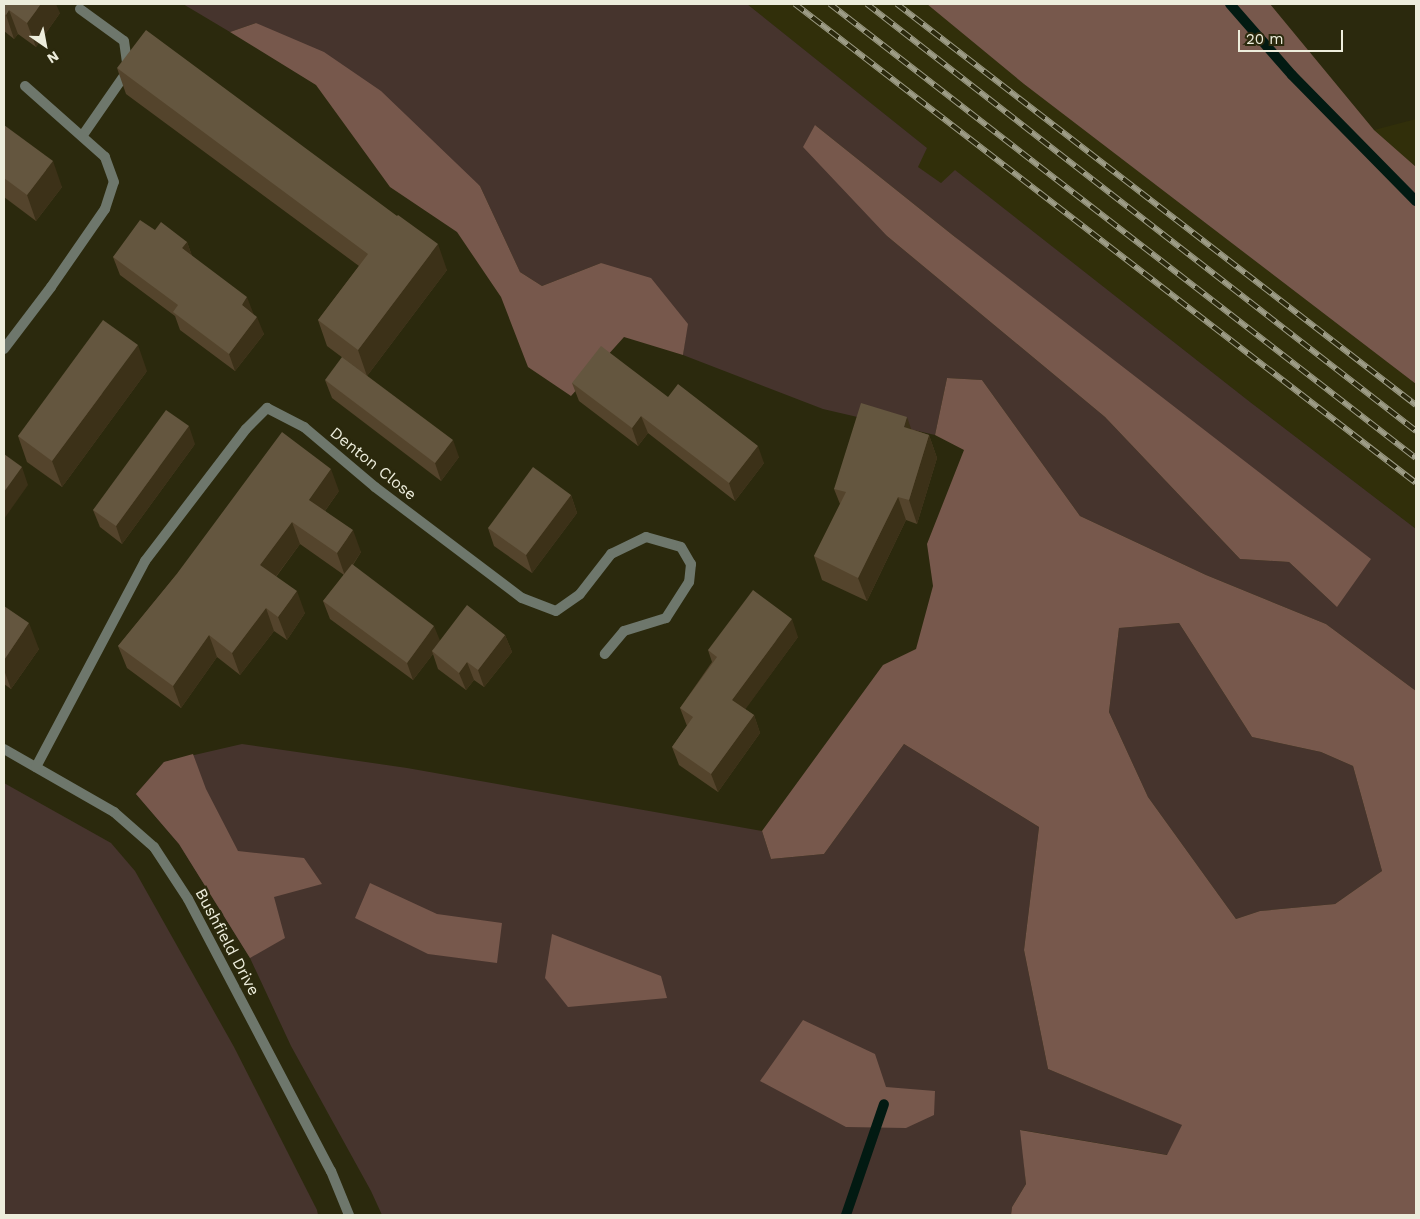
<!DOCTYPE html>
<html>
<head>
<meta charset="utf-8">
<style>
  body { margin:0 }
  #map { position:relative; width:1420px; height:1219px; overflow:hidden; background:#2b290d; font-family:"Work Sans",sans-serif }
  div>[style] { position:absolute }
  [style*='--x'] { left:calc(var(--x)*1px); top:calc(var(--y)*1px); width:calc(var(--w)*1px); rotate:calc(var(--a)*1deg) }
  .built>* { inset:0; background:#312f0a }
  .green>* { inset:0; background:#46342d }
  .forest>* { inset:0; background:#77584c }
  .stream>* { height:10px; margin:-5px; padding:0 5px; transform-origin:5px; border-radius:5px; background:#021a12 }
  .lane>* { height:10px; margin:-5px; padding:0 5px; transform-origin:5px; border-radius:5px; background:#6e776c }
  .street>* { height:10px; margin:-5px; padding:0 5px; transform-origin:5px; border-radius:5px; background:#6e776c }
  .rail>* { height:5.5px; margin-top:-2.75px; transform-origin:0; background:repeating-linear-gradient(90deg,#2b290d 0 11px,#9d9c86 0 22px); box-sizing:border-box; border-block:1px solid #9d9c86 }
  .wall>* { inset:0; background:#54442c }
  .shaded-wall>* { inset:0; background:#3c3118 }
  .building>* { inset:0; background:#64563f }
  span { translate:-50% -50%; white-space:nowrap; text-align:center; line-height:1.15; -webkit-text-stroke:5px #2b290d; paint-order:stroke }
  .street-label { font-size:16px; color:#ededdc }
  .frame { position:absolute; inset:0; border:5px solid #ededdc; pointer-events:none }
  .north { position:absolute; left:20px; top:20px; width:50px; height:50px; -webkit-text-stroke:4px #2b290d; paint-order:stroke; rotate:147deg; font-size:14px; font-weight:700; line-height:20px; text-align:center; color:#ededdc }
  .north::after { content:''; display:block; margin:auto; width:18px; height:22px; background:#ededdc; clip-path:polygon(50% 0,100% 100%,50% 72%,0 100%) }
  .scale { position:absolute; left:1238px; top:30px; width:105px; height:22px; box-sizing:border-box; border:2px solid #ededdc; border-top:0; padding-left:6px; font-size:15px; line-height:18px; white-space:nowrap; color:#ededdc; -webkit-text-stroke:4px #2b290d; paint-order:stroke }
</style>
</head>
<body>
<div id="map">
  <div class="built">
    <i style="clip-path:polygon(747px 4px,927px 4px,1024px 84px,1416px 384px,1416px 529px,1250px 402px,956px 171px,941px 183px,917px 167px,927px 148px)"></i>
    <i style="clip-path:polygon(1416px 119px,1416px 167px,1374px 130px)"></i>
  </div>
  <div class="green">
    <i style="clip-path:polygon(evenodd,183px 4px,747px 4px,927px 148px,918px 167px,941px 183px,955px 170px,1250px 402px,1416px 529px,1416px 691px,1326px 624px,1206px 575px,1080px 516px,982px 380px,947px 378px,935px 435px,823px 409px,683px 355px,687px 324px,601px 263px,542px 286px,520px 272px,480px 186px,256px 23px,230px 32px,183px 4px,815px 125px,955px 237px,1337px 607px,1289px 562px,1240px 559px,1105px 417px,887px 236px,815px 125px)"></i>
    <i style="clip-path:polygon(1179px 623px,1252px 737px,1321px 752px,1353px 766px,1382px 871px,1335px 904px,1260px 911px,1236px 919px,1148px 797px,1109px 712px,1119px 628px)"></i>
    <i style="clip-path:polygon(242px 744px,407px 768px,762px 831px,771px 859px,824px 854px,904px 744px,1039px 827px,1024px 950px,1048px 1069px,1183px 1125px,1168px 1155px,1021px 1130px,1026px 1184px,1012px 1207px,1011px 1215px,382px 1215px,371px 1191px,291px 1046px,250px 958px,179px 844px,136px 794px,164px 762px)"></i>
    <i style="clip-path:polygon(4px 783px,111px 843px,135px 871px,234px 1047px,317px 1210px,318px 1215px,4px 1215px)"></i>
  </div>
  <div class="forest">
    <i style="clip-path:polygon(927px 4px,1270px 4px,1374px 130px,1416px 167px,1416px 384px,1024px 84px)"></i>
    <i style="clip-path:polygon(256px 23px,324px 52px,381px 91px,480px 186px,520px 272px,542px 286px,601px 263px,651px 278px,688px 324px,683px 355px,624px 337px,571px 396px,528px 367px,501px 297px,457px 232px,390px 187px,316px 85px,230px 32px)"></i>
    <i style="clip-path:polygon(815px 125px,955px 237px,1371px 559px,1337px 607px,1289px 562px,1240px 559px,1105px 417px,887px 236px,803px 147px)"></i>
    <i style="clip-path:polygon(evenodd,947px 378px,982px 380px,1080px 516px,1206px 575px,1326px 624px,1416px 691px,1416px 1215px,1011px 1215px,1012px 1207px,1026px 1184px,1020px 1130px,1167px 1155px,1182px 1125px,1048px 1069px,1024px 950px,1039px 827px,904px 744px,824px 854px,771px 859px,762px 831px,883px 665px,916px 649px,933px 586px,927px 544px,964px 450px,935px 435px,947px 378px,1179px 623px,1252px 737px,1321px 752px,1353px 766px,1382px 871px,1335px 904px,1260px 911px,1236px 919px,1148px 797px,1109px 712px,1119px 628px,1179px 623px)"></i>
    <i style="clip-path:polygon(193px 754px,206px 789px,238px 851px,304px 858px,322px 884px,274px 897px,285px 938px,250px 958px,179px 844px,136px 794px,164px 762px)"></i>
    <i style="clip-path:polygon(370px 883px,437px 914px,502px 923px,497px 963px,428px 954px,355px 918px)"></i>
    <i style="clip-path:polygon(552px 934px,661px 976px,667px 998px,568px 1007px,545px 978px)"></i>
    <i style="clip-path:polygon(803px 1020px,875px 1054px,886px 1087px,935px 1091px,934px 1115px,906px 1128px,846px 1127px,760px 1081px)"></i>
  </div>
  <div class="stream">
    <i style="--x:1230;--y:4;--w:94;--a:48.9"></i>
    <i style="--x:1292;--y:75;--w:177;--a:45.5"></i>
    <i style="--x:846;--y:1215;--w:117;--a:-71.1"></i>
  </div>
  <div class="lane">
    <i style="--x:80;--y:9;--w:54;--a:36"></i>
    <i style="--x:124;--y:41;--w:29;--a:82"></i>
    <i style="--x:128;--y:70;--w:79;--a:124.7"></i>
  </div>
  <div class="street">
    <i style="--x:4;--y:349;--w:78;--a:-52.8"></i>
    <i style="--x:51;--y:287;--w:95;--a:-55.3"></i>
    <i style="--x:105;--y:209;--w:28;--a:-72"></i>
    <i style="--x:114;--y:182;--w:27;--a:-110"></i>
    <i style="--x:105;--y:157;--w:107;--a:-138.4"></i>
    <i style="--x:4;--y:749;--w:127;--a:29.8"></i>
    <i style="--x:114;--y:812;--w:53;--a:41.2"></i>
    <i style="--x:154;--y:847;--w:62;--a:56.8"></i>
    <i style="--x:188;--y:899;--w:307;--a:62.3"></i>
    <i style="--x:331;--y:1171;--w:48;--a:67.8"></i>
    <i style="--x:36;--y:767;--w:233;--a:-62.1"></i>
    <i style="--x:145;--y:561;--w:166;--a:-52.6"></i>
    <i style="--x:246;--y:429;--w:30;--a:-45"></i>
    <i style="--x:267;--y:408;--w:42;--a:27.2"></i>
    <i style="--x:304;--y:427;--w:93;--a:40.2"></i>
    <i style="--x:375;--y:487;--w:184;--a:37.1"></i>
    <i style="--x:522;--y:598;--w:36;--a:21"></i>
    <i style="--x:556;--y:611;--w:29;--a:-35"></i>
    <i style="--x:580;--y:594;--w:51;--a:-52.2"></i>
    <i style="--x:611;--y:554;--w:39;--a:-26"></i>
    <i style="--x:646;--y:537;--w:36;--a:16"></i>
    <i style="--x:681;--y:547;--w:20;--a:60"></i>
    <i style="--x:691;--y:564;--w:18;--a:96"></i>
    <i style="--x:689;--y:582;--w:43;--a:122.6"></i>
    <i style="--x:666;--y:618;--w:44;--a:162.8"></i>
    <i style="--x:624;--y:631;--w:30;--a:130"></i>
  </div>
  <div class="rail">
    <i style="--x:795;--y:4;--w:784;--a:37.64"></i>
    <i style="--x:830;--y:4;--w:741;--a:37.77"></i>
    <i style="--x:867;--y:4;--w:696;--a:37.87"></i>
    <i style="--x:897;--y:4;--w:656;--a:37.69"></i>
  </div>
  <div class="wall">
    <i style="clip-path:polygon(4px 4px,60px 13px,36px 47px,18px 34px,14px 39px,4px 31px)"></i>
    <i style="clip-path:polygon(117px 68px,397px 216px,447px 270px,367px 376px,327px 346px,318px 320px,359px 266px,126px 94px)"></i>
    <i style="clip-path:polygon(4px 125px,62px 187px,36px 221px,4px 197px)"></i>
    <i style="clip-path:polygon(155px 230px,187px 242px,192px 256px,253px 314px,264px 334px,235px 371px,180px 330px,175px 316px,120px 275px,113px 257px)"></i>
    <i style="clip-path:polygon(147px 371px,62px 487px,27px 462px,18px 436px)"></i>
    <i style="clip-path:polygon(325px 380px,459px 457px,441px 481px,332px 398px)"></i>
    <i style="clip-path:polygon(572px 383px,668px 397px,764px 463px,735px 501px,648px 433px,638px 446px,579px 401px)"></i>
    <i style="clip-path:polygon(911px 429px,929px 435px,937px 458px,917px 524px,906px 520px,867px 601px,822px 580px,814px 556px,840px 504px,834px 489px)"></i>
    <i style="clip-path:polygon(195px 444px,122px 544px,100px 527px,93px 510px)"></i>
    <i style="clip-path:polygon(339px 491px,325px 511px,361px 552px,353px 565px,440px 641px,505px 635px,512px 652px,484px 687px,474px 680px,466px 690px,438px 669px,433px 654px,413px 680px,330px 619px,323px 601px,344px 575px,300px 544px,276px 577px,305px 613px,287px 640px,274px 631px,240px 675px,217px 657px,181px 708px,127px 668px,118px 646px,176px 575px)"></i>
    <i style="clip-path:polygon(571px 495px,577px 513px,532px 573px,494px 546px,488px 528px)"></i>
    <i style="clip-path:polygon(4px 606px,39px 649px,11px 689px,4px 684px)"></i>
    <i style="clip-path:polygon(798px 637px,745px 709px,754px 715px,760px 733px,718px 792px,679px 765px,672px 747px,687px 726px,680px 708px,712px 662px,708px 650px)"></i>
  </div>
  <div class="shaded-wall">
    <i style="clip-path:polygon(41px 4px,56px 4px,60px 13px,36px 47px,27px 23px)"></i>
    <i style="clip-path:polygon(9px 10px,18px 34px,14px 39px,6px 15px)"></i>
    <i style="clip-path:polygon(53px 161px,62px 187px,36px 221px,27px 195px)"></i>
    <i style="clip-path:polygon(187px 242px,193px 259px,182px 248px)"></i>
    <i style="clip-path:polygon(438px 244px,447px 270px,367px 376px,358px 350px)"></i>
    <i style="clip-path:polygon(247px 297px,254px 315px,242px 305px)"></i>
    <i style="clip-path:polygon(257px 317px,264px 334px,235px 371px,229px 354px)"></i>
    <i style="clip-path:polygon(138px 345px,147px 371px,62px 487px,52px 461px)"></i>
    <i style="clip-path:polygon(641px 416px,648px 433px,638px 446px,632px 428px)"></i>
    <i style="clip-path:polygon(907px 417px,915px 440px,904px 427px)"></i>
    <i style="clip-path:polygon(189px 426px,195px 444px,122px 544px,116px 526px)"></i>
    <i style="clip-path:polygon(929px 435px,937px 458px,917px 524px,909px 500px)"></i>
    <i style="clip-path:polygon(453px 440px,459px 457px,441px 481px,435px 463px)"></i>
    <i style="clip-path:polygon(758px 446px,764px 463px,735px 501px,729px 483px)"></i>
    <i style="clip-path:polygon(22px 467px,28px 485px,4px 519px,4px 492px)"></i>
    <i style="clip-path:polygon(331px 469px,339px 491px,317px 522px,309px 500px)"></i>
    <i style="clip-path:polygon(571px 495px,577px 513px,532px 573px,526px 555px)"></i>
    <i style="clip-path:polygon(898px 497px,906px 520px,867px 601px,858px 578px)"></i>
    <i style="clip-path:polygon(292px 522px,300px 544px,268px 587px,260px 565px)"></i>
    <i style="clip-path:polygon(353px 530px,361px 552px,345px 576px,337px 553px)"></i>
    <i style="clip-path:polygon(297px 591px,305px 613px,287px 640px,278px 617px)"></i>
    <i style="clip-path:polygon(266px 608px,274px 631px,240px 675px,232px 653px)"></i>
    <i style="clip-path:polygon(792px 619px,798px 637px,739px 718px,732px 700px)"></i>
    <i style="clip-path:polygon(29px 623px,39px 649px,11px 689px,4px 670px,4px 660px)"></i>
    <i style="clip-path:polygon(434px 626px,441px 643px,432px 651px,433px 654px,413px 680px,407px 663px)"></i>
    <i style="clip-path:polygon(209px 635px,217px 657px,181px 708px,173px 686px)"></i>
    <i style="clip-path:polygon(505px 635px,512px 652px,484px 687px,478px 670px)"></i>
    <i style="clip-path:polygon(467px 662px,474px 680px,466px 690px,459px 673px)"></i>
    <i style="clip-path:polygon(754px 715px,760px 733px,718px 792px,711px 774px)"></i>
  </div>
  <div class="building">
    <i style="clip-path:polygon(4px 4px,41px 4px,27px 23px,9px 10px,6px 15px,4px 14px)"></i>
    <i style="clip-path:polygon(146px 30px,397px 216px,398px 215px,438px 244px,358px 350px,318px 320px,368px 254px,117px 68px)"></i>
    <i style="clip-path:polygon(4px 125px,53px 161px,27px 195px,4px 178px)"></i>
    <i style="clip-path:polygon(140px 220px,155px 230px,161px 222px,187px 242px,182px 248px,247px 297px,242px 305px,257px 317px,229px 354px,173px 312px,178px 305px,113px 257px)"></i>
    <i style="clip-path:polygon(103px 320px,138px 345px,52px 461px,18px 436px)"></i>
    <i style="clip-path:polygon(601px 346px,668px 397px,678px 384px,758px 446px,729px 483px,641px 416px,632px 428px,572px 383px)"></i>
    <i style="clip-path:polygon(342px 357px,453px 440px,435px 463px,325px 380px)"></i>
    <i style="clip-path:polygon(861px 403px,907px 417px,904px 427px,929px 435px,909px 500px,898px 497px,858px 578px,814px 556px,846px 492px,834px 489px)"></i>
    <i style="clip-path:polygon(166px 410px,189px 426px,116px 526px,93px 510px)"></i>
    <i style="clip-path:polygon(282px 432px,331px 469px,309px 500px,353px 530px,337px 553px,292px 522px,260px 565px,297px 591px,278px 617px,266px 608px,232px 653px,209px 635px,173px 686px,118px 646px,176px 575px)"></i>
    <i style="clip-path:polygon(4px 454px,22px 467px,4px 492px)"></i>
    <i style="clip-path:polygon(533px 467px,571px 495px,526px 555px,488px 528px)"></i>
    <i style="clip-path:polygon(352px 564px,434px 626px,407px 663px,323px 601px)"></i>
    <i style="clip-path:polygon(753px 590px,792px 619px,732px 700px,754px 715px,711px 774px,672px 747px,693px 717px,680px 708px,717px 657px,708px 650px)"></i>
    <i style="clip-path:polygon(467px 605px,505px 635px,478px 670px,467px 662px,459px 673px,432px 651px)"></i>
    <i style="clip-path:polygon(4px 606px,29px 623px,4px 660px)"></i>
  </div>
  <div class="street-label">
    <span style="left:373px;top:464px;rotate:39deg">Denton Close</span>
    <span style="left:227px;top:942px;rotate:62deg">Bushfield Drive</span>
  </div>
  <div class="frame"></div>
  <div class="north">N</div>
  <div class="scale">20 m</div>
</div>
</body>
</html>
